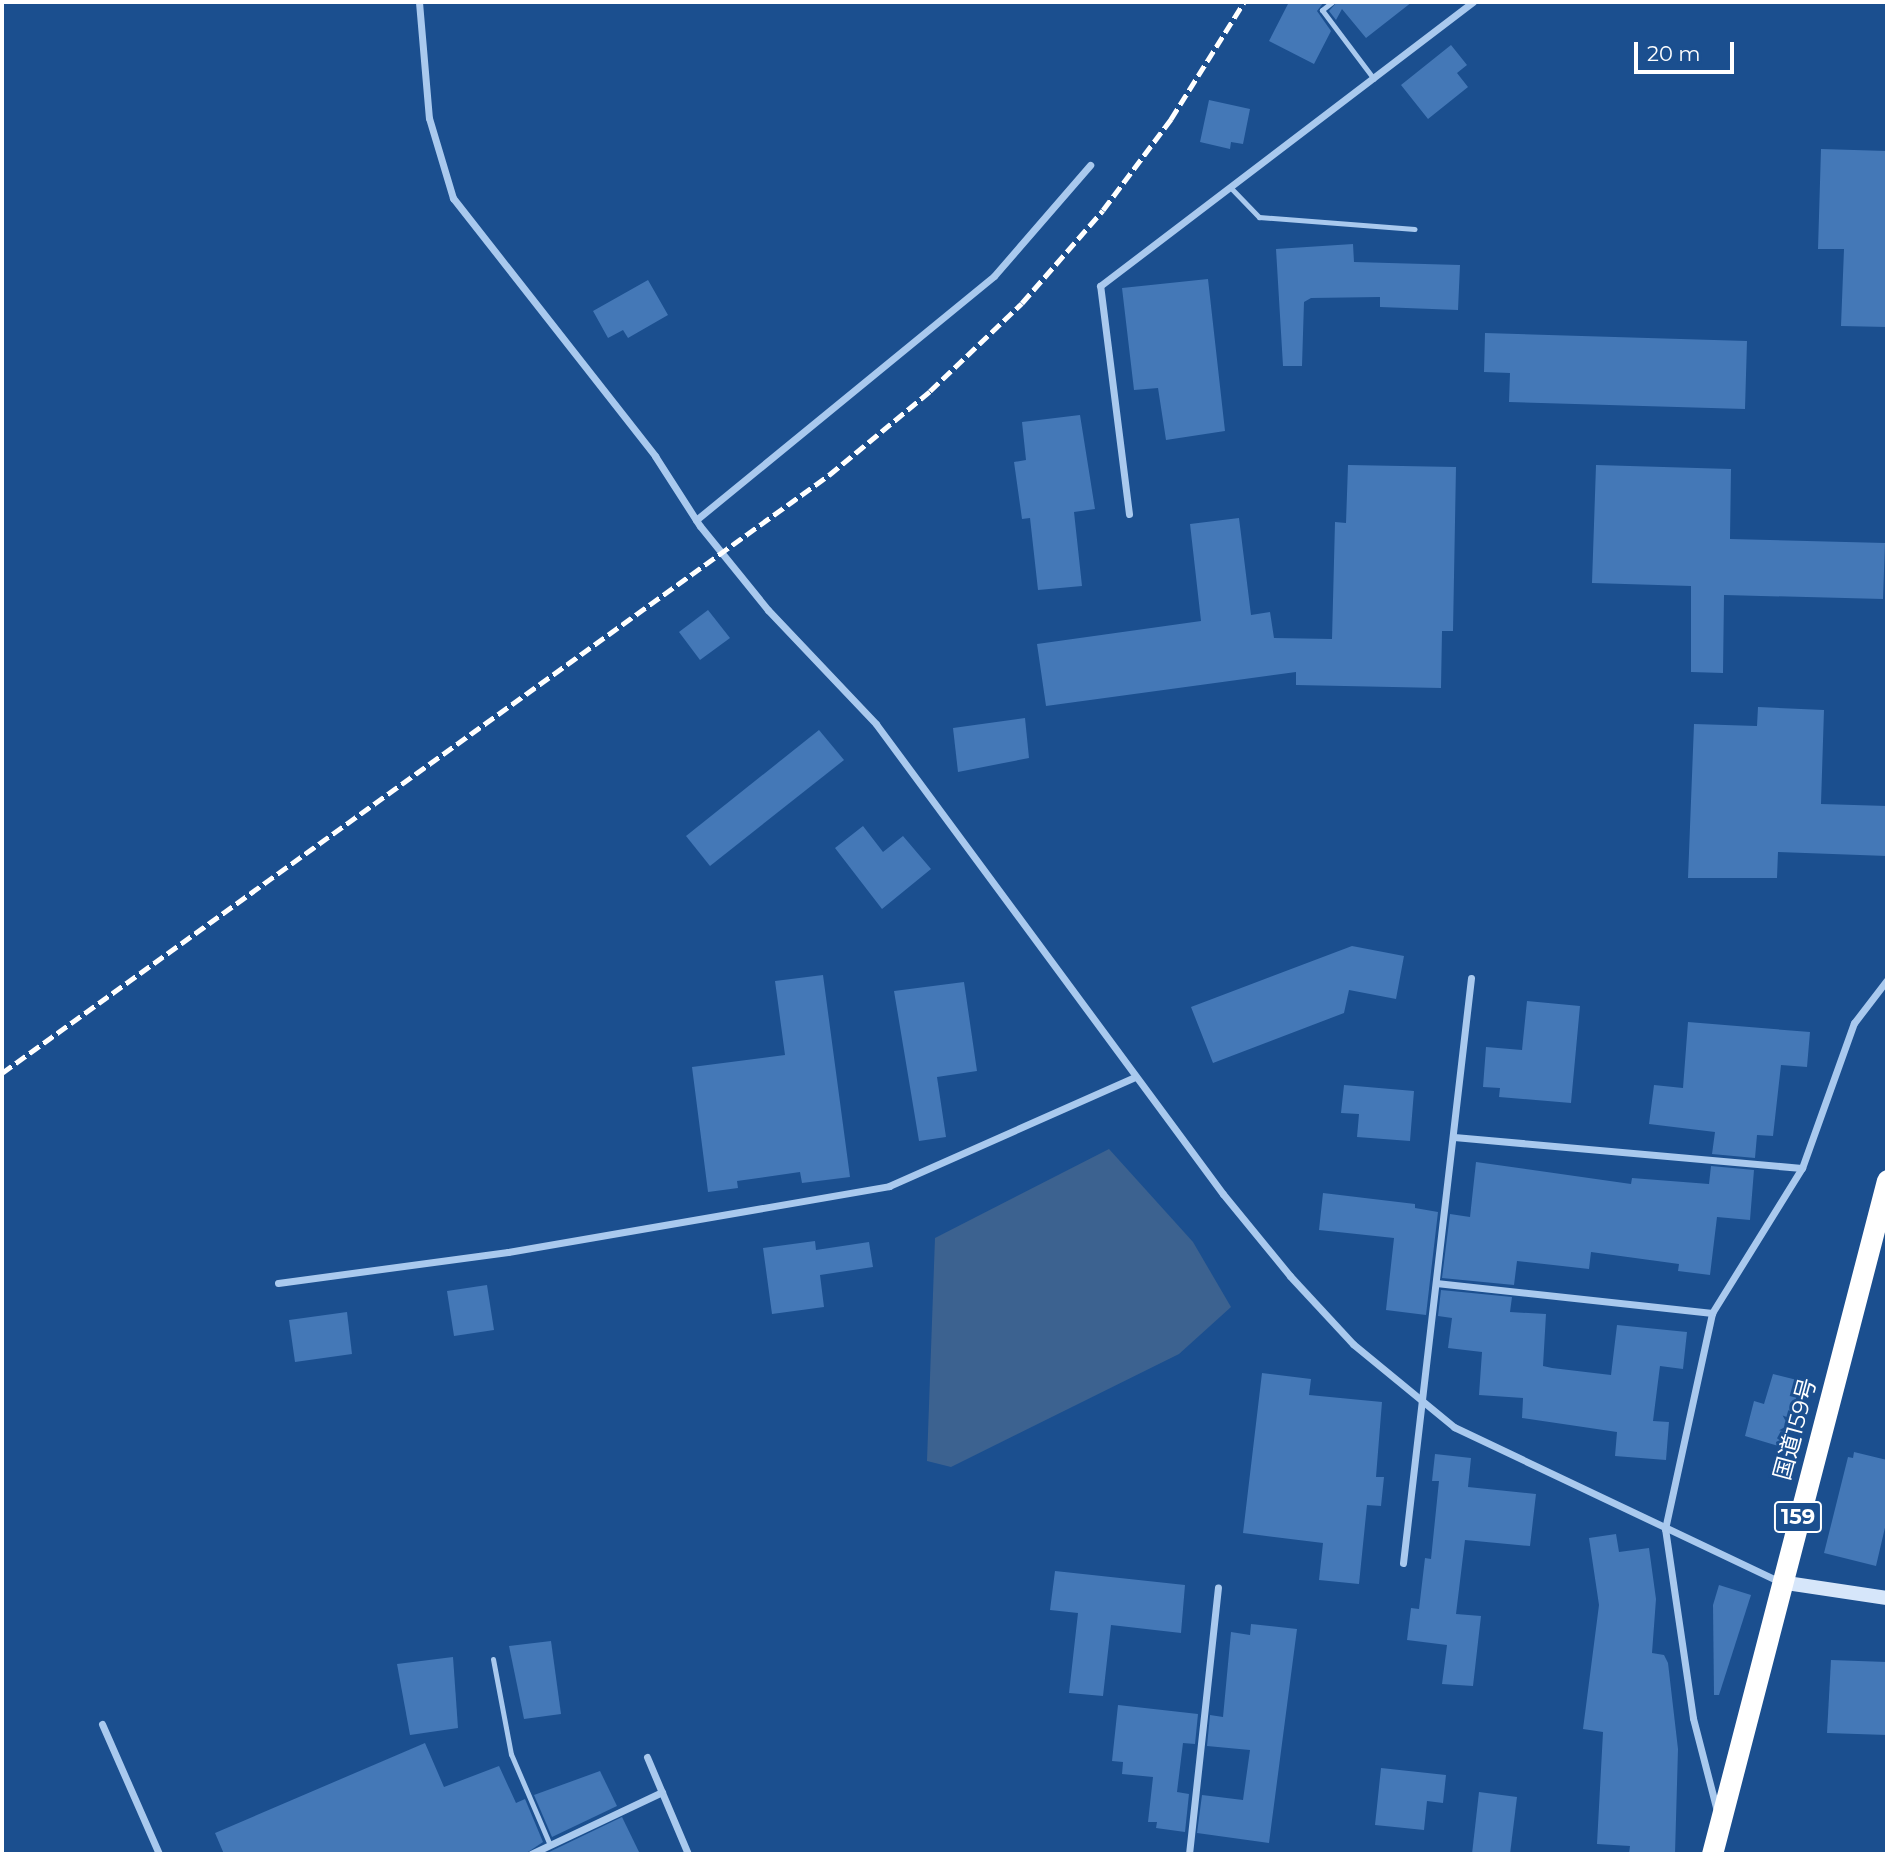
<!DOCTYPE html>
<html>
<head>
<meta charset="utf-8">
<style>
  body { margin:0 }
  #map { position:relative; width:1889px; height:1856px; overflow:hidden; background:#1b4f8f; font-family:Montserrat,"Noto Sans JP",sans-serif }
  div>[style] { position:absolute }
  [style*='--x'] { left:calc(var(--x)*1px); top:calc(var(--y)*1px); width:calc(var(--w)*1px); rotate:calc(var(--a)*1deg) }
  .water>* { inset:0; background:#3c6290 }
  .building>* { inset:0; background:#4478b7 }
  .lane>* { height:5px; margin:-2.5px; padding:0 2.5px; transform-origin:2.5px; border-radius:2.5px; background:#a9c9ee }
  .street>* { height:7px; margin:-3.5px; padding:0 3.5px; transform-origin:3.5px; border-radius:3.5px; background:#a9c9ee }
  .secondary>* { height:14px; margin:-7px; padding:0 7px; transform-origin:7px; border-radius:7px; background:#d6e6fa }
  .highway>* { height:21px; margin:-10.5px; padding:0 10.5px; transform-origin:10.5px; border-radius:10.5px; background:#fff }
  .rail>* { height:5px; margin-top:-2.5px; transform-origin:0; background:repeating-linear-gradient(90deg,#fff 0 12px,transparent 0 17px) }
  span { translate:-50% -50%; white-space:nowrap; text-align:center; line-height:1.15; -webkit-text-stroke:6px #1b4f8f; paint-order:stroke }
  .shield-label span { padding:2px 5px; background:#1b4f8f; border:2px solid; border-radius:5px; -webkit-text-stroke-width:0 }
  .shield-label { font-size:21px; color:#fff; font-weight:700 }
  .street-label { font-size:23px; color:#fff }
  .frame { position:absolute; inset:0; border:4px solid #fff; pointer-events:none }
  .scale { position:absolute; left:1634px; top:42px; width:100px; height:32px; box-sizing:border-box; border:4px solid #fff; border-top:0; padding-left:9px; font-size:21px; line-height:24px; white-space:nowrap; color:#fff; -webkit-text-stroke:5px #1b4f8f; paint-order:stroke }
</style>
</head>
<body>
<div id="map">
  <div class="water">
    <i style="clip-path:polygon(1109px 1149px,1193px 1242px,1231px 1307px,1179px 1354px,951px 1467px,927px 1461px,935px 1238px)"></i>
  </div>
  <div class="building">
    <i style="clip-path:polygon(1289px 2px,1324px 2px,1317px 11px,1331px 31px,1314px 64px,1269px 41px)"></i>
    <i style="clip-path:polygon(1337px 2px,1412px 2px,1366px 38px,1342px 9px,1336px 20px,1329px 11px)"></i>
    <i style="clip-path:polygon(1451px 45px,1467px 65px,1457px 73px,1468px 87px,1428px 119px,1401px 85px)"></i>
    <i style="clip-path:polygon(1209px 100px,1250px 109px,1243px 144px,1231px 142px,1230px 149px,1200px 142px)"></i>
    <i style="clip-path:polygon(1821px 149px,1887px 151px,1887px 327px,1841px 326px,1844px 249px,1818px 249px)"></i>
    <i style="clip-path:polygon(1353px 244px,1354px 262px,1460px 265px,1458px 310px,1380px 307px,1380px 297px,1311px 298px,1304px 302px,1302px 366px,1283px 366px,1276px 249px)"></i>
    <i style="clip-path:polygon(1208px 279px,1225px 431px,1166px 440px,1158px 388px,1134px 390px,1122px 288px)"></i>
    <i style="clip-path:polygon(648px 280px,668px 315px,628px 338px,623px 330px,608px 338px,593px 311px)"></i>
    <i style="clip-path:polygon(1485px 333px,1747px 341px,1745px 409px,1509px 402px,1510px 373px,1484px 372px)"></i>
    <i style="clip-path:polygon(1080px 415px,1095px 509px,1074px 512px,1082px 586px,1038px 590px,1030px 518px,1022px 519px,1014px 462px,1026px 460px,1022px 422px)"></i>
    <i style="clip-path:polygon(1348px 465px,1456px 467px,1453px 631px,1442px 631px,1441px 688px,1296px 685px,1296px 672px,1046px 706px,1037px 644px,1201px 621px,1190px 524px,1239px 518px,1251px 615px,1270px 612px,1274px 638px,1332px 639px,1335px 522px,1346px 523px)"></i>
    <i style="clip-path:polygon(1596px 465px,1731px 469px,1730px 539px,1885px 543px,1883px 599px,1724px 595px,1723px 673px,1691px 672px,1691px 586px,1592px 583px)"></i>
    <i style="clip-path:polygon(708px 610px,730px 638px,700px 660px,679px 632px)"></i>
    <i style="clip-path:polygon(1758px 707px,1824px 710px,1821px 804px,1887px 806px,1887px 856px,1778px 852px,1777px 878px,1688px 878px,1694px 724px,1757px 726px)"></i>
    <i style="clip-path:polygon(1025px 718px,1029px 758px,958px 772px,953px 728px)"></i>
    <i style="clip-path:polygon(819px 730px,844px 760px,710px 866px,686px 836px)"></i>
    <i style="clip-path:polygon(863px 826px,883px 852px,903px 836px,931px 869px,882px 909px,835px 848px)"></i>
    <i style="clip-path:polygon(1352px 946px,1404px 956px,1396px 999px,1349px 990px,1344px 1013px,1213px 1063px,1191px 1007px)"></i>
    <i style="clip-path:polygon(823px 975px,850px 1177px,802px 1183px,800px 1172px,737px 1181px,738px 1188px,708px 1192px,692px 1067px,785px 1055px,775px 981px)"></i>
    <i style="clip-path:polygon(964px 982px,977px 1071px,937px 1077px,946px 1137px,919px 1141px,894px 991px)"></i>
    <i style="clip-path:polygon(1527px 1001px,1580px 1006px,1571px 1103px,1499px 1097px,1500px 1088px,1483px 1087px,1486px 1047px,1522px 1050px)"></i>
    <i style="clip-path:polygon(1688px 1022px,1810px 1032px,1807px 1067px,1781px 1065px,1773px 1136px,1757px 1135px,1755px 1158px,1712px 1154px,1715px 1132px,1649px 1124px,1654px 1085px,1683px 1088px)"></i>
    <i style="clip-path:polygon(1344px 1085px,1414px 1091px,1410px 1141px,1357px 1137px,1359px 1114px,1341px 1113px)"></i>
    <i style="clip-path:polygon(1476px 1162px,1631px 1184px,1632px 1178px,1709px 1184px,1711px 1166px,1754px 1170px,1750px 1220px,1717px 1217px,1710px 1275px,1678px 1271px,1679px 1264px,1591px 1252px,1589px 1269px,1517px 1261px,1514px 1285px,1442px 1278px,1450px 1214px,1470px 1217px)"></i>
    <i style="clip-path:polygon(1323px 1193px,1415px 1204px,1415px 1208px,1438px 1212px,1426px 1315px,1386px 1310px,1394px 1238px,1319px 1230px)"></i>
    <i style="clip-path:polygon(815px 1241px,816px 1250px,869px 1242px,873px 1267px,820px 1275px,824px 1307px,772px 1314px,763px 1248px)"></i>
    <i style="clip-path:polygon(487px 1285px,494px 1330px,454px 1336px,447px 1291px)"></i>
    <i style="clip-path:polygon(1441px 1290px,1512px 1297px,1510px 1312px,1546px 1314px,1543px 1366px,1552px 1368px,1611px 1375px,1617px 1325px,1687px 1332px,1683px 1369px,1660px 1366px,1653px 1421px,1669px 1422px,1666px 1460px,1615px 1456px,1617px 1432px,1522px 1418px,1523px 1398px,1479px 1395px,1482px 1352px,1448px 1348px,1452px 1318px,1438px 1316px)"></i>
    <i style="clip-path:polygon(347px 1312px,352px 1354px,295px 1362px,289px 1320px)"></i>
    <i style="clip-path:polygon(1262px 1373px,1311px 1379px,1309px 1395px,1382px 1402px,1376px 1477px,1384px 1477px,1381px 1506px,1367px 1505px,1359px 1584px,1319px 1580px,1323px 1543px,1243px 1533px)"></i>
    <i style="clip-path:polygon(1773px 1374px,1801px 1381px,1782px 1447px,1745px 1436px,1754px 1401px,1764px 1404px)"></i>
    <i style="clip-path:polygon(1854px 1452px,1887px 1460px,1887px 1519px,1876px 1566px,1824px 1553px,1848px 1457px,1853px 1458px)"></i>
    <i style="clip-path:polygon(1435px 1454px,1471px 1458px,1468px 1487px,1536px 1494px,1530px 1546px,1465px 1540px,1456px 1614px,1481px 1616px,1473px 1686px,1442px 1684px,1447px 1645px,1407px 1640px,1411px 1608px,1419px 1609px,1425px 1558px,1431px 1559px,1439px 1481px,1432px 1481px)"></i>
    <i style="clip-path:polygon(1616px 1534px,1619px 1552px,1649px 1548px,1656px 1599px,1652px 1653px,1664px 1655px,1668px 1663px,1678px 1749px,1675px 1854px,1629px 1854px,1630px 1846px,1597px 1844px,1603px 1732px,1583px 1729px,1599px 1605px,1589px 1538px)"></i>
    <i style="clip-path:polygon(1055px 1571px,1185px 1585px,1181px 1633px,1111px 1625px,1103px 1696px,1069px 1693px,1078px 1613px,1050px 1610px)"></i>
    <i style="clip-path:polygon(1719px 1585px,1751px 1595px,1719px 1695px,1714px 1695px,1713px 1605px)"></i>
    <i style="clip-path:polygon(1251px 1624px,1297px 1629px,1269px 1843px,1197px 1833px,1202px 1795px,1243px 1800px,1250px 1750px,1207px 1746px,1210px 1715px,1223px 1717px,1231px 1632px,1250px 1635px)"></i>
    <i style="clip-path:polygon(551px 1641px,561px 1714px,524px 1719px,509px 1646px)"></i>
    <i style="clip-path:polygon(453px 1657px,458px 1728px,410px 1735px,397px 1664px)"></i>
    <i style="clip-path:polygon(1831px 1660px,1887px 1662px,1887px 1735px,1827px 1733px)"></i>
    <i style="clip-path:polygon(1118px 1705px,1198px 1714px,1195px 1744px,1183px 1743px,1177px 1792px,1189px 1794px,1185px 1832px,1156px 1828px,1157px 1822px,1148px 1822px,1153px 1777px,1122px 1774px,1123px 1762px,1112px 1761px)"></i>
    <i style="clip-path:polygon(425px 1743px,444px 1787px,499px 1766px,516px 1803px,525px 1799px,543px 1842px,525px 1854px,224px 1854px,215px 1833px)"></i>
    <i style="clip-path:polygon(1381px 1768px,1446px 1775px,1443px 1803px,1427px 1801px,1424px 1830px,1375px 1825px)"></i>
    <i style="clip-path:polygon(600px 1771px,617px 1806px,552px 1837px,534px 1795px)"></i>
    <i style="clip-path:polygon(1479px 1792px,1517px 1797px,1510px 1854px,1472px 1854px)"></i>
    <i style="clip-path:polygon(622px 1817px,640px 1854px,545px 1854px)"></i>
  </div>
  <div class="lane">
    <i style="--x:1332;--y:2;--w:13;--a:141"></i>
    <i style="--x:1322;--y:10;--w:86;--a:53"></i>
    <i style="--x:1230;--y:187;--w:42;--a:46"></i>
    <i style="--x:1259;--y:217;--w:156;--a:4.4"></i>
    <i style="--x:493;--y:1659;--w:97;--a:79.3"></i>
    <i style="--x:511;--y:1754;--w:99;--a:66.8"></i>
  </div>
  <div class="street">
    <i style="--x:419;--y:2;--w:116;--a:85.1"></i>
    <i style="--x:429;--y:118;--w:84;--a:73.3"></i>
    <i style="--x:453;--y:198;--w:328;--a:51.9"></i>
    <i style="--x:655;--y:456;--w:83;--a:57.3"></i>
    <i style="--x:700;--y:526;--w:108;--a:51"></i>
    <i style="--x:768;--y:610;--w:157;--a:46.5"></i>
    <i style="--x:876;--y:724;--w:584;--a:53.56"></i>
    <i style="--x:1223;--y:1194;--w:106;--a:50.7"></i>
    <i style="--x:1290;--y:1276;--w:93;--a:47.2"></i>
    <i style="--x:1353;--y:1344;--w:131;--a:39.4"></i>
    <i style="--x:1454;--y:1427;--w:361;--a:25.4"></i>
    <i style="--x:1129;--y:514;--w:230;--a:-97.2"></i>
    <i style="--x:1100;--y:286;--w:469;--a:-37.3"></i>
    <i style="--x:696;--y:520;--w:385;--a:-39.3"></i>
    <i style="--x:994;--y:276;--w:147;--a:-49.1"></i>
    <i style="--x:1454;--y:1137;--w:349;--a:5.1"></i>
    <i style="--x:278;--y:1283;--w:232;--a:-7.7"></i>
    <i style="--x:508;--y:1252;--w:387;--a:-9.8"></i>
    <i style="--x:889;--y:1186;--w:269;--a:-23.9"></i>
    <i style="--x:1436;--y:1283;--w:278;--a:6.2"></i>
    <i style="--x:1403;--y:1563;--w:589;--a:-83.37"></i>
    <i style="--x:102;--y:1724;--w:142;--a:66.3"></i>
    <i style="--x:647;--y:1757;--w:105;--a:67.1"></i>
    <i style="--x:1717;--y:1811;--w:96;--a:-104.5"></i>
    <i style="--x:1693;--y:1718;--w:191;--a:-98.4"></i>
    <i style="--x:1665;--y:1529;--w:221;--a:-77.7"></i>
    <i style="--x:1712;--y:1313;--w:171;--a:-58.2"></i>
    <i style="--x:1802;--y:1168;--w:154;--a:-70.3"></i>
    <i style="--x:1854;--y:1023;--w:54;--a:-52.5"></i>
    <i style="--x:531;--y:1854;--w:145;--a:-25.3"></i>
    <i style="--x:1189;--y:1854;--w:268;--a:-83.8"></i>
  </div>
  <div class="secondary">
    <i style="--x:1780;--y:1582;--w:108;--a:8.5"></i>
  </div>
  <div class="highway">
    <i style="--x:1712;--y:1854;--w:696;--a:-75.44"></i>
  </div>
  <div class="rail">
    <i style="--x:2;--y:1073;--w:1021;--a:-35.87"></i>
    <i style="--x:829;--y:475;--w:131;--a:-39.7"></i>
    <i style="--x:930;--y:391;--w:127;--a:-43.7"></i>
    <i style="--x:1022;--y:303;--w:123;--a:-48.9"></i>
    <i style="--x:1103;--y:210;--w:114;--a:-53.2"></i>
    <i style="--x:1171;--y:119;--w:138;--a:-58"></i>
  </div>
  <div class="shield-label">
    <span style="left:1798px;top:1517px">159</span>
  </div>
  <div class="street-label">
    <span style="left:1795px;top:1429px;rotate:-75deg">国道159号</span>
  </div>
  <div class="frame"></div>
  <div class="scale">20 m</div>
</div>
</body>
</html>
